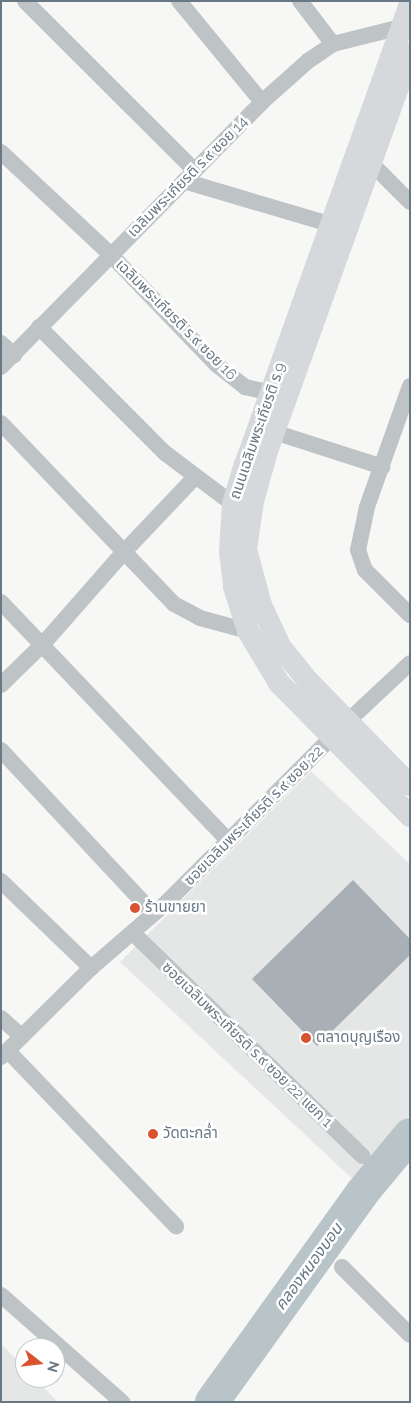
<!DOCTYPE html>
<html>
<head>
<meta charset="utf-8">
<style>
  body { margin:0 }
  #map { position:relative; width:411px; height:1403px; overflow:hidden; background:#f7f7f5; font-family:Raleway,"Noto Sans Thai",sans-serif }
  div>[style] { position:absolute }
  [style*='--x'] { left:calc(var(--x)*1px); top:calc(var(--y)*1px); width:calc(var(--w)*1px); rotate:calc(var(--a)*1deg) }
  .built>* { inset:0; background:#e5e6e6 }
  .river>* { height:34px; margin:-17px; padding:0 17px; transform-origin:17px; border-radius:17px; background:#b8c4c8 }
  .building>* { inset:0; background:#a8b0b5 }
  .minor>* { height:16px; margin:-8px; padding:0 8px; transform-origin:8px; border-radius:8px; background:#bec3c6 }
  .secondary>* { height:22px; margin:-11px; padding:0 11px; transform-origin:11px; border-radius:11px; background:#d5d9dc }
  .dots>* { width:14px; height:14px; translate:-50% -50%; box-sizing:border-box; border:2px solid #fff; border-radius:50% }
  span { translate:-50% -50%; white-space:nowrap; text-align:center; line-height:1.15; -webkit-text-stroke:5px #fff; paint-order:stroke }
  .street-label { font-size:15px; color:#687884 }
  .poi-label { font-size:15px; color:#687884 }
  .left { translate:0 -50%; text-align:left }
  .water-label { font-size:16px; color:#637980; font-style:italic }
  .frame { position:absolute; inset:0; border:2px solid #687884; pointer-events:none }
  .north { position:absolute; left:15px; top:1338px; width:50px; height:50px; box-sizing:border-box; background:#fff; border:1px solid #c3c9ce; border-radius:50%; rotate:106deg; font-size:14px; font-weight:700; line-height:20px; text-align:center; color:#687884 }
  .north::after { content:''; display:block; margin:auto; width:18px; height:22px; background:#da5331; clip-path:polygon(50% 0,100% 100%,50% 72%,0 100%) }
</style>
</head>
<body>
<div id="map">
  <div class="built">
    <i style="clip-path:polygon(311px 771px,410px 864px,410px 1115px,359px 1185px,120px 962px)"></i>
    <i style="clip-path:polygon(1px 1344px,25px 1368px,25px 1378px,35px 1378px,58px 1402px,1px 1402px)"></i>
  </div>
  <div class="river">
    <i style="--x:212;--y:1402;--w:257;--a:-54.3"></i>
    <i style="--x:362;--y:1193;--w:75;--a:-50.4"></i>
  </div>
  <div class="building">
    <i style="clip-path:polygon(353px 880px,410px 939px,410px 955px,317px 1046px,252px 979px)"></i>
  </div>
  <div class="minor">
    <i style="--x:25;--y:1;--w:240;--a:45"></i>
    <i style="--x:179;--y:1;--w:131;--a:50.6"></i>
    <i style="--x:300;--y:1;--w:54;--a:52.5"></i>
    <i style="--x:1;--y:152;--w:151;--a:43.1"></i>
    <i style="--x:111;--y:255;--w:153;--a:46.1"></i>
    <i style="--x:217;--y:365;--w:36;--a:38"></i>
    <i style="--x:245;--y:387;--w:26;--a:13"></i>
    <i style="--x:371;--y:163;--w:55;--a:45"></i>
    <i style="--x:184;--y:181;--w:151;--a:16.5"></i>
    <i style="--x:39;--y:327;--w:178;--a:45"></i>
    <i style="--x:165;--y:453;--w:85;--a:36.9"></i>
    <i style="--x:1;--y:343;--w:18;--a:43"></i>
    <i style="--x:1;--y:367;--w:372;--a:-45.4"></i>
    <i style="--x:262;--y:102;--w:62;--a:-41.7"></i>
    <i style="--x:308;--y:61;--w:30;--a:-34"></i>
    <i style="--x:333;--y:44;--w:70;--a:-14"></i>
    <i style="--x:410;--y:386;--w:128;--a:109.6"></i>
    <i style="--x:367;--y:507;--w:44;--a:101.8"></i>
    <i style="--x:358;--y:550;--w:21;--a:71"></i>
    <i style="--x:365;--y:570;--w:64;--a:45"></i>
    <i style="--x:1;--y:423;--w:250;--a:46.3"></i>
    <i style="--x:174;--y:604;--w:30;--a:28"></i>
    <i style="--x:200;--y:618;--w:50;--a:15.2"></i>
    <i style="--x:274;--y:432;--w:114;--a:17.8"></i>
    <i style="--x:1;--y:602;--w:329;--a:46.4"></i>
    <i style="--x:1;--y:685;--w:59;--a:-44.3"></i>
    <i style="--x:43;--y:644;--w:121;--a:-48.7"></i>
    <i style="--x:123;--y:553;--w:105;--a:-46.5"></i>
    <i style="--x:347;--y:722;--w:86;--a:-43.1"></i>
    <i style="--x:1;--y:750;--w:224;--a:47"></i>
    <i style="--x:1;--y:881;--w:125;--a:44"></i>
    <i style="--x:133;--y:933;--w:320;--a:44.2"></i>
    <i style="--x:1;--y:1018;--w:27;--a:42"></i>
    <i style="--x:8;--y:1051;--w:243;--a:46.2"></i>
    <i style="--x:1;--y:1057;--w:127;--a:-44.7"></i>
    <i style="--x:91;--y:968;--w:99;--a:-40.9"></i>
    <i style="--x:166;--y:903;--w:233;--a:-45"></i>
    <i style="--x:342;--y:1267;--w:96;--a:45"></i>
    <i style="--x:1;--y:1295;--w:162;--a:41.5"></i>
  </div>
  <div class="secondary">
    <i style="--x:410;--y:4;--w:489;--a:109.7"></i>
    <i style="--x:245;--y:464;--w:42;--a:106.7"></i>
    <i style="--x:233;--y:504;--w:48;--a:93.6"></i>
    <i style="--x:230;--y:552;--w:35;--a:83"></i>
    <i style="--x:234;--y:587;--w:46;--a:72.3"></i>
    <i style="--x:248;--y:631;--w:61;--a:59.2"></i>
    <i style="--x:279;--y:683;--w:187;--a:45.4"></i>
    <i style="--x:410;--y:54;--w:419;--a:109.8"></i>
    <i style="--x:268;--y:448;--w:55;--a:105.8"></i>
    <i style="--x:253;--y:501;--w:49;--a:98.3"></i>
    <i style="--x:246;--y:549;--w:58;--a:75"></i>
    <i style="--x:261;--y:605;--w:45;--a:65.1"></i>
    <i style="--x:280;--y:646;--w:43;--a:51.5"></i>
    <i style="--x:307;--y:680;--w:147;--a:45.6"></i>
  </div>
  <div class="dots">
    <i style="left:135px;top:908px;background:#da5331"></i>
    <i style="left:306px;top:1038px;background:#da5331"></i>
    <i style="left:153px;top:1134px;background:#da5331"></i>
  </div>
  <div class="street-label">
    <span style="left:188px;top:177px;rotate:-45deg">เฉลิมพระเกียรติ ร.๙ ซอย 14</span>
    <span style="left:176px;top:320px;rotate:45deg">เฉลิมพระเกียรติ ร.๙ ซอย 16</span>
    <span style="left:258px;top:431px;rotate:-71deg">ถนนเฉลิมพระเกียรติ ร.9</span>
    <span style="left:254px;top:816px;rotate:-45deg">ซอยเฉลิมพระเกียรติ ร.๙ ซอย 22</span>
    <span style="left:247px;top:1045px;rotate:44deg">ซอยเฉลิมพระเกียรติ ร.๙ ซอย 22 แยก 1</span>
  </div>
  <div class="poi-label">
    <span class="left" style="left:145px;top:908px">ร้านขายยา</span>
    <span class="left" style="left:316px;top:1038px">ตลาดบุญเรือง</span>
    <span class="left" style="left:163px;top:1134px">วัดตะกล่ำ</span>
  </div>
  <div class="water-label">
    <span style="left:309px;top:1267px;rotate:-54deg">คลองหนองบอน</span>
  </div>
  <div class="frame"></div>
  <div class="north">N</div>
</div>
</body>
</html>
